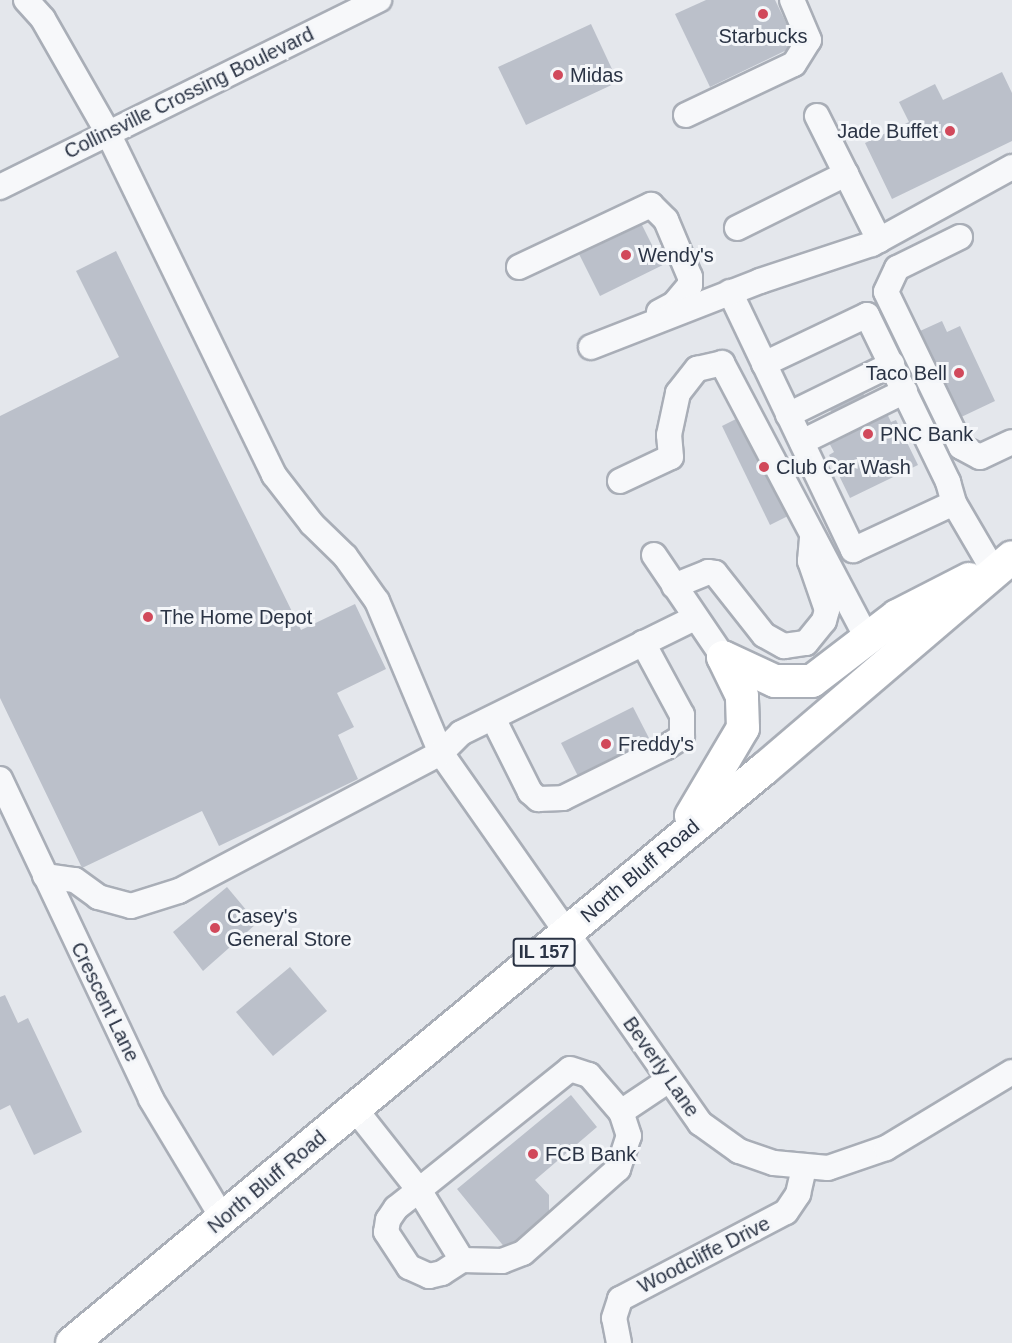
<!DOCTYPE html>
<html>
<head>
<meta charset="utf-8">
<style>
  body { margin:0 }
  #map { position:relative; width:1012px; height:1343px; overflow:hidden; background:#e4e7ec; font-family:Helvetica,sans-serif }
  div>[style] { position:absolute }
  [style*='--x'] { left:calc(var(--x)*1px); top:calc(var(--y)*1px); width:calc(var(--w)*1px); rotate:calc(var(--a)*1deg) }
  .building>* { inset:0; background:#bbc0ca }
  .roads { filter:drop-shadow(2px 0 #a9aeb7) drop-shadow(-2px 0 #a9aeb7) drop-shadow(0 2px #a9aeb7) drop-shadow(0 -2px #a9aeb7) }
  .minor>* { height:24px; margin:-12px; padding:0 12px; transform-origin:12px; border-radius:12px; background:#f7f8fa }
  .major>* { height:32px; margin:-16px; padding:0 16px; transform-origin:16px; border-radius:16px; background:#fff }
  .dots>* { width:16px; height:16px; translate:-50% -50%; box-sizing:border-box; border:3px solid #f4f6f9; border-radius:50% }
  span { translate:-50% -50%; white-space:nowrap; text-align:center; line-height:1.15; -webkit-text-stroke:6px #f4f6f9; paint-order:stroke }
  .shield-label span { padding:2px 4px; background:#f4f6f9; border:2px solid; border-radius:4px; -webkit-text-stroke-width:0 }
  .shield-label { font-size:18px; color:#2b3445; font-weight:700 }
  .poi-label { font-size:20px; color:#2b3445 }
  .left { translate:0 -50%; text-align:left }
  .right { translate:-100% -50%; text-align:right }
  .street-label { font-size:20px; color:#2b3445 }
</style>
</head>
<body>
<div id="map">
  <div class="building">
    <i style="clip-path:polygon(706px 0,775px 0,797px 45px,710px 87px,675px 14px)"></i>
    <i style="clip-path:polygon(591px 24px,618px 82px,526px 125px,498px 67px)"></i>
    <i style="clip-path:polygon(1002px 72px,1012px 93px,1012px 141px,892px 199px,865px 143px,909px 122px,899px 102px,935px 84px,943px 100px)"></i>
    <i style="clip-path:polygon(638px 217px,655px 251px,666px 245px,673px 260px,600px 296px,576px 248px)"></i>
    <i style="clip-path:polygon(116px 251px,301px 630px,355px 604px,386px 669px,337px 693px,354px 727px,338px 735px,358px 779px,219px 846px,202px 811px,82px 868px,0 698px,0 416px,119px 357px,76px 271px)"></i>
    <i style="clip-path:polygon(942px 321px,947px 332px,960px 326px,995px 401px,957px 419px,920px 331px)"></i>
    <i style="clip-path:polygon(854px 375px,872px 411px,883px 405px,891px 422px,896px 420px,918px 465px,850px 498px,829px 455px,834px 452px,826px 437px,840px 430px,821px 391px)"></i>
    <i style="clip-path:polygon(738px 418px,806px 507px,770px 525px,722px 426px)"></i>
    <i style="clip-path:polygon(633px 707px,652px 744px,580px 780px,561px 743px)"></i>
    <i style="clip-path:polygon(227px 887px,257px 923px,203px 971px,173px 932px)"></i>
    <i style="clip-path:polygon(290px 967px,327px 1011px,273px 1056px,236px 1012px)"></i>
    <i style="clip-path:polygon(5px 995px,18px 1023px,28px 1018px,82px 1132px,34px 1155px,10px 1105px,0 1110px,0 997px)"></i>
    <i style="clip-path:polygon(571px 1095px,597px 1127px,535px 1180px,549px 1195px,549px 1212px,506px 1249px,457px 1189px)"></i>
  </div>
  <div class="roads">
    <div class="minor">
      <i style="--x:26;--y:0;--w:25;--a:48"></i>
      <i style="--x:43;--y:19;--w:131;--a:60.3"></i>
      <i style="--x:108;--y:133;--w:380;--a:64.1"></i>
      <i style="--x:274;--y:475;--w:62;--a:52.2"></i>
      <i style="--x:312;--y:524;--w:46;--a:44.1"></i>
      <i style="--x:345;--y:556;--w:55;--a:54.6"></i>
      <i style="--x:377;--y:601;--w:165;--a:67.2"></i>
      <i style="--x:441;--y:753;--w:452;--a:55"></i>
      <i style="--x:700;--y:1123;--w:48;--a:35.7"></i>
      <i style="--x:739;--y:1151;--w:37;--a:19"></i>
      <i style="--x:774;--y:1163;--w:54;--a:5.3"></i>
      <i style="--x:828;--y:1168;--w:61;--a:-19"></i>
      <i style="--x:886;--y:1148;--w:147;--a:-31.1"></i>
      <i style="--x:686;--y:115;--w:119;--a:-25.3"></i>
      <i style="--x:794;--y:64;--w:28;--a:-58"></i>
      <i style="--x:809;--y:40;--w:43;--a:-113"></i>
      <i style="--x:817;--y:116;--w:139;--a:63.4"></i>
      <i style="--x:0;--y:187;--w:423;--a:-26.3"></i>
      <i style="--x:737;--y:228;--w:122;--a:-26.4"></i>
      <i style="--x:960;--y:237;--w:70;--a:153.8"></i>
      <i style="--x:897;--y:268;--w:26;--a:115"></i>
      <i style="--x:886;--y:292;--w:172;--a:64.2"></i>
      <i style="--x:961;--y:447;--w:21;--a:28"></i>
      <i style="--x:980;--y:457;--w:35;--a:-25"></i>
      <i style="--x:519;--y:267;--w:146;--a:-25.2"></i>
      <i style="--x:651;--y:205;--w:21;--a:45"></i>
      <i style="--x:666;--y:220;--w:62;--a:67.2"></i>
      <i style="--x:690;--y:277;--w:8;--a:90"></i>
      <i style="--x:690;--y:285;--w:25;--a:130"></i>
      <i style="--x:674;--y:304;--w:17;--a:152"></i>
      <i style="--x:730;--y:292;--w:286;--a:64.5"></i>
      <i style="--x:853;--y:550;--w:111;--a:-25"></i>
      <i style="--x:954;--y:503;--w:75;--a:59.7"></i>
      <i style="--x:591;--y:347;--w:181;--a:-21.3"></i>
      <i style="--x:760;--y:281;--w:118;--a:-18.3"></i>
      <i style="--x:872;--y:244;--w:160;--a:-28.8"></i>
      <i style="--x:764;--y:364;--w:114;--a:-25.4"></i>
      <i style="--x:867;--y:315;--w:186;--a:64.1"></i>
      <i style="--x:948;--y:482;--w:22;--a:74"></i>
      <i style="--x:788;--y:415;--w:116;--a:-26.1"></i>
      <i style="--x:802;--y:442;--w:115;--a:-26.3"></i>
      <i style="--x:620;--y:481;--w:56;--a:-25.2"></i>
      <i style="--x:671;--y:457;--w:22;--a:-95"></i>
      <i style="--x:669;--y:435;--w:43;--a:-77.9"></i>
      <i style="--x:678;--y:393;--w:31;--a:-52"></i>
      <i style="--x:697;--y:369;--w:26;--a:-13"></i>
      <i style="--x:722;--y:363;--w:313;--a:62.2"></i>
      <i style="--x:654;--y:555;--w:123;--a:55.9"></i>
      <i style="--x:674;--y:586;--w:37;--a:-22"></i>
      <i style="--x:708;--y:572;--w:7;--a:8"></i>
      <i style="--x:715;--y:573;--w:79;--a:51.7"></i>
      <i style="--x:764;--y:635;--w:23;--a:29"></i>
      <i style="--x:784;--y:646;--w:22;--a:-8"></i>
      <i style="--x:806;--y:643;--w:28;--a:-51"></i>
      <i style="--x:824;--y:621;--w:11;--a:-75"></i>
      <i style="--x:827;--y:610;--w:52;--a:-109.1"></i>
      <i style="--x:810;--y:561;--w:22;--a:-85"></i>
      <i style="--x:493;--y:718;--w:83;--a:63.4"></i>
      <i style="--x:530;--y:792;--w:11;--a:41"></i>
      <i style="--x:538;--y:799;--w:25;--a:-2"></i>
      <i style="--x:563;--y:798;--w:115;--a:-26.3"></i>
      <i style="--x:666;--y:747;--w:19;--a:-32"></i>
      <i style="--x:682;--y:737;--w:22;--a:-90"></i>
      <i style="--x:682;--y:715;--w:82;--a:-118.4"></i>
      <i style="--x:0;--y:779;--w:354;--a:64.7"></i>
      <i style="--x:151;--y:1099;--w:140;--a:59"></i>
      <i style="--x:45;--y:876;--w:30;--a:8"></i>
      <i style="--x:75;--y:880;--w:29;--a:36"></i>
      <i style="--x:98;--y:897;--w:34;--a:15"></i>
      <i style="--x:131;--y:906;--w:50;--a:-17.4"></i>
      <i style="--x:179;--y:891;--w:296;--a:-27.8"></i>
      <i style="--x:441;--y:753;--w:28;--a:-45"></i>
      <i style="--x:461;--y:733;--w:261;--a:-26.2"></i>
      <i style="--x:355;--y:1109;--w:103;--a:51.7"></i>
      <i style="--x:419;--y:1190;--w:193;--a:-38.7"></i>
      <i style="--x:570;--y:1069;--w:20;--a:18"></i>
      <i style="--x:589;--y:1075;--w:49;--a:49.1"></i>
      <i style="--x:621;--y:1112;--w:58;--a:-33.7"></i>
      <i style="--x:462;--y:1260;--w:82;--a:-121.6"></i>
      <i style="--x:419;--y:1190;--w:29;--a:142"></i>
      <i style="--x:396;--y:1208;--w:14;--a:124"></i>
      <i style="--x:388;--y:1220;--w:12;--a:99"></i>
      <i style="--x:386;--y:1232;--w:42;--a:56.7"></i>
      <i style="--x:409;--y:1267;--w:22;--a:24"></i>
      <i style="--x:429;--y:1276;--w:13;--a:-13"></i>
      <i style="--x:442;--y:1273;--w:24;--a:-33"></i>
      <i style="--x:462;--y:1260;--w:40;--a:1.4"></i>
      <i style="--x:502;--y:1261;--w:22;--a:-21"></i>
      <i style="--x:523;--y:1253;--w:127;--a:-41.5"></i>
      <i style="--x:618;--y:1169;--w:35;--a:-72"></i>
      <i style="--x:629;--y:1136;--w:25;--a:-108"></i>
      <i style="--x:619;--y:1343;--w:25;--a:-101"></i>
      <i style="--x:614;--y:1318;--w:20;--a:-72"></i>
      <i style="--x:620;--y:1299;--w:187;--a:-27.7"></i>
      <i style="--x:786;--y:1212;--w:22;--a:-56"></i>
      <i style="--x:798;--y:1194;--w:27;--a:-77"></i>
    </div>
    <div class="major">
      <i style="--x:723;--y:657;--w:57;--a:24.8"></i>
      <i style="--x:775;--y:681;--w:37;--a:0"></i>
      <i style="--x:812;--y:681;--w:107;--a:-37.4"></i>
      <i style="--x:897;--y:616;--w:81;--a:-27.2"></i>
      <i style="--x:691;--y:816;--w:102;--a:-59.4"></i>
      <i style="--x:743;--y:728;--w:32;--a:-92"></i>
      <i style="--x:742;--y:696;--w:43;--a:-116"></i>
      <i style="--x:72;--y:1343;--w:899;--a:-39.68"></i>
      <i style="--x:764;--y:769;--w:326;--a:-40.5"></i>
    </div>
  </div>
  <div class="dots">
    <i style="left:763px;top:14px;background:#d1495b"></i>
    <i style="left:558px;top:75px;background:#d1495b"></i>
    <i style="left:950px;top:131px;background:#d1495b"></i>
    <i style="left:626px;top:255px;background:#d1495b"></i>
    <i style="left:959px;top:373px;background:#d1495b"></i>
    <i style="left:868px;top:434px;background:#d1495b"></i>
    <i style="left:764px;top:467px;background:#d1495b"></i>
    <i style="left:148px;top:617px;background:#d1495b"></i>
    <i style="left:606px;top:744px;background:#d1495b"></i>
    <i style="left:215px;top:928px;background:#d1495b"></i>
    <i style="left:533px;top:1154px;background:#d1495b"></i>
  </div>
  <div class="shield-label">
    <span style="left:544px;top:952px">IL 157</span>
  </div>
  <div class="poi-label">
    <span style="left:763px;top:36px">Starbucks</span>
    <span class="left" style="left:570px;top:75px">Midas</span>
    <span class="right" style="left:938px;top:131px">Jade Buffet</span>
    <span class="left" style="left:638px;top:255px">Wendy's</span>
    <span class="right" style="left:947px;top:373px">Taco Bell</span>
    <span class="left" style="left:880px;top:434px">PNC Bank</span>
    <span class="left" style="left:776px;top:467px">Club Car Wash</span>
    <span class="left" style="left:160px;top:617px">The Home Depot</span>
    <span class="left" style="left:618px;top:744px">Freddy's</span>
    <span class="left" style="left:227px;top:928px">Casey's<br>General Store</span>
    <span class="left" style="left:545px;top:1154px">FCB Bank</span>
  </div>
  <div class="street-label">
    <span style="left:189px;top:93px;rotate:-26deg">Collinsville Crossing Boulevard</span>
    <span style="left:640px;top:871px;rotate:-40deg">North Bluff Road</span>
    <span style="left:105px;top:1002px;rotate:64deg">Crescent Lane</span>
    <span style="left:661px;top:1067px;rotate:55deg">Beverly Lane</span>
    <span style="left:267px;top:1182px;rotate:-40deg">North Bluff Road</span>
    <span style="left:704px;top:1255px;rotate:-27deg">Woodcliffe Drive</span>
  </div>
</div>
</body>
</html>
